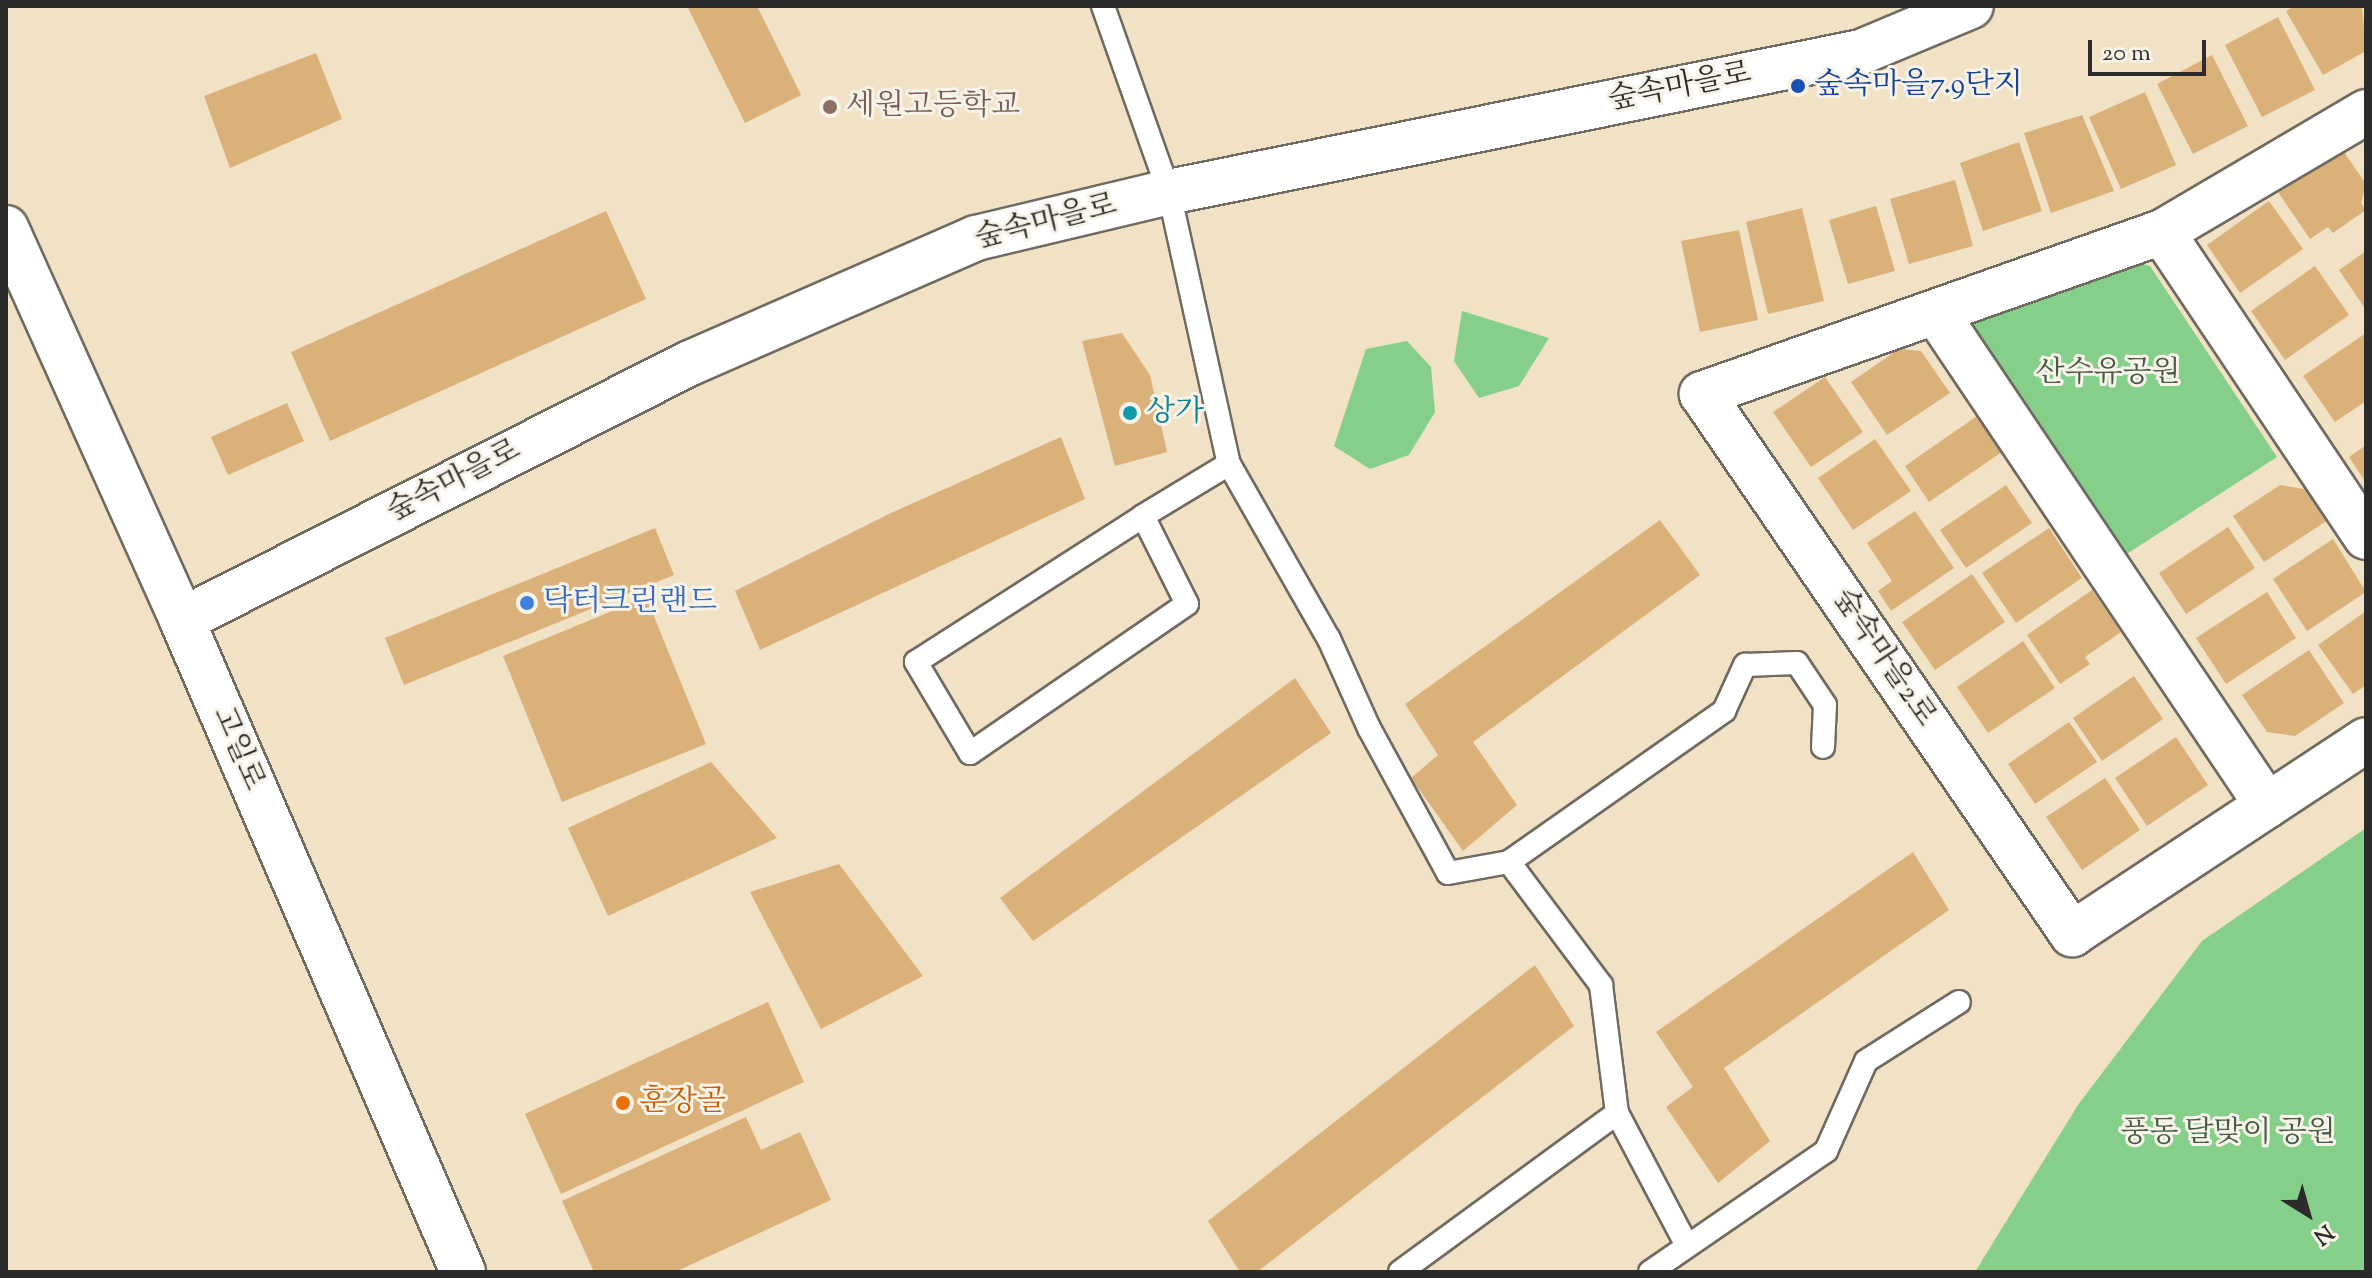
<!DOCTYPE html>
<html>
<head>
<meta charset="utf-8">
<style>
  body { margin:0 }
  #map { position:relative; width:2372px; height:1278px; overflow:hidden; background:#f1e1c5; font-family:"Sorts Mill Goudy","Noto Serif KR",serif }
  div>[style] { position:absolute }
  [style*='--x'] { left:calc(var(--x)*1px); top:calc(var(--y)*1px); width:calc(var(--w)*1px); rotate:calc(var(--a)*1deg) }
  .green>* { inset:0; background:#86cf8b }
  .building>* { inset:0; background:#dbb17a }
  .roads { filter:drop-shadow(2px 0 #706b61) drop-shadow(-2px 0 #706b61) drop-shadow(0 2px #706b61) drop-shadow(0 -2px #706b61) }
  .service>* { height:22px; margin:-11px; padding:0 11px; transform-origin:11px; border-radius:11px; background:#fff }
  .minor>* { height:44px; margin:-22px; padding:0 22px; transform-origin:22px; border-radius:22px; background:#fff }
  .secondary>* { height:44px; margin:-22px; padding:0 22px; transform-origin:22px; border-radius:22px; background:#fff }
  .dots>* { width:22px; height:22px; translate:-50% -50%; box-sizing:border-box; border:4px solid #f7f3e8; border-radius:50% }
  span { translate:-50% -50%; white-space:nowrap; text-align:center; line-height:1.15; -webkit-text-stroke:6px #f7f3e8; paint-order:stroke }
  .transit-label { font-size:30px; color:#164399 }
  .left { translate:0 -50%; text-align:left }
  .street-label { font-size:30px; color:#2b2b2b }
  .education-label { font-size:30px; color:#785e54 }
  .park-label { font-size:30px; color:#465c48 }
  .culture-label { font-size:30px; color:#0d838f }
  .shop-label { font-size:30px; color:#366cbe }
  .food-label { font-size:30px; color:#c56008 }
  .frame { position:absolute; inset:0; border:8px solid #2b2b2b; pointer-events:none }
  .north { position:absolute; left:2268px; top:1174px; width:80px; height:80px; -webkit-text-stroke:6px #f7f3e8; paint-order:stroke; rotate:143deg; font-size:22px; font-weight:700; line-height:32px; text-align:center; color:#2b2b2b }
  .north::after { content:''; display:block; margin:auto; width:28px; height:36px; background:#2b2b2b; clip-path:polygon(50% 0,100% 100%,50% 72%,0 100%) }
  .scale { position:absolute; left:2088px; top:40px; width:118px; height:36px; box-sizing:border-box; border:4px solid #2b2b2b; border-top:0; padding-left:10px; font-size:24px; line-height:28px; white-space:nowrap; color:#2b2b2b; -webkit-text-stroke:6px #f7f3e8; paint-order:stroke }
</style>
</head>
<body>
<div id="map">
  <div class="green">
    <i style="clip-path:polygon(2131px 260px,2150px 266px,2277px 457px,2119px 559px,1966px 335px,1975px 316px)"></i>
    <i style="clip-path:polygon(1462px 311px,1549px 338px,1519px 386px,1479px 398px,1454px 361px)"></i>
    <i style="clip-path:polygon(1407px 341px,1431px 367px,1435px 412px,1409px 455px,1370px 469px,1334px 446px,1366px 349px)"></i>
    <i style="clip-path:polygon(2366px 828px,2366px 1272px,1975px 1272px,2078px 1105px,2202px 941px)"></i>
  </div>
  <div class="building">
    <i style="clip-path:polygon(687px 6px,757px 6px,801px 95px,745px 123px)"></i>
    <i style="clip-path:polygon(2295px 6px,2362px 6px,2366px 51px,2323px 75px,2286px 11px)"></i>
    <i style="clip-path:polygon(2278px 17px,2315px 90px,2262px 117px,2225px 45px)"></i>
    <i style="clip-path:polygon(316px 53px,342px 119px,230px 168px,204px 96px)"></i>
    <i style="clip-path:polygon(2212px 55px,2248px 126px,2193px 154px,2157px 84px)"></i>
    <i style="clip-path:polygon(2145px 92px,2176px 165px,2121px 189px,2089px 117px)"></i>
    <i style="clip-path:polygon(2082px 115px,2114px 191px,2051px 213px,2024px 133px)"></i>
    <i style="clip-path:polygon(2019px 142px,2042px 211px,1983px 231px,1960px 163px)"></i>
    <i style="clip-path:polygon(2341px 148px,2366px 184px,2361px 203px,2366px 210px,2333px 233px,2328px 227px,2310px 239px,2278px 192px)"></i>
    <i style="clip-path:polygon(1955px 180px,1973px 246px,1909px 264px,1890px 199px)"></i>
    <i style="clip-path:polygon(2269px 201px,2303px 249px,2240px 293px,2207px 245px)"></i>
    <i style="clip-path:polygon(1876px 206px,1895px 271px,1848px 284px,1829px 220px)"></i>
    <i style="clip-path:polygon(1802px 208px,1824px 301px,1768px 314px,1746px 222px)"></i>
    <i style="clip-path:polygon(606px 211px,646px 299px,330px 441px,291px 352px)"></i>
    <i style="clip-path:polygon(1739px 230px,1758px 320px,1700px 332px,1681px 241px)"></i>
    <i style="clip-path:polygon(2366px 251px,2366px 310px,2339px 270px)"></i>
    <i style="clip-path:polygon(2315px 266px,2349px 315px,2285px 360px,2251px 311px)"></i>
    <i style="clip-path:polygon(1122px 333px,1150px 375px,1167px 452px,1115px 466px,1082px 341px)"></i>
    <i style="clip-path:polygon(2366px 333px,2366px 401px,2335px 422px,2303px 376px)"></i>
    <i style="clip-path:polygon(1899px 349px,1921px 351px,1950px 393px,1887px 435px,1851px 382px)"></i>
    <i style="clip-path:polygon(1825px 377px,1863px 432px,1811px 467px,1773px 412px)"></i>
    <i style="clip-path:polygon(287px 403px,304px 441px,228px 475px,211px 437px)"></i>
    <i style="clip-path:polygon(1977px 416px,2002px 452px,1929px 502px,1905px 466px)"></i>
    <i style="clip-path:polygon(1061px 437px,1085px 499px,760px 650px,735px 591px,891px 513px)"></i>
    <i style="clip-path:polygon(1875px 439px,1911px 491px,1853px 530px,1818px 478px)"></i>
    <i style="clip-path:polygon(2366px 445px,2366px 483px,2349px 457px)"></i>
    <i style="clip-path:polygon(2006px 485px,2032px 523px,1966px 568px,1940px 530px)"></i>
    <i style="clip-path:polygon(2280px 485px,2309px 490px,2328px 520px,2264px 562px,2233px 516px)"></i>
    <i style="clip-path:polygon(1915px 511px,1954px 568px,1891px 611px,1878px 591px,1892px 581px,1867px 543px)"></i>
    <i style="clip-path:polygon(1660px 520px,1700px 575px,1473px 742px,1517px 805px,1463px 851px,1411px 778px,1438px 755px,1405px 704px)"></i>
    <i style="clip-path:polygon(2228px 527px,2255px 568px,2186px 614px,2159px 573px)"></i>
    <i style="clip-path:polygon(655px 528px,674px 575px,404px 685px,385px 638px)"></i>
    <i style="clip-path:polygon(2049px 528px,2082px 578px,2016px 623px,1982px 573px)"></i>
    <i style="clip-path:polygon(2333px 539px,2366px 592px,2307px 631px,2273px 579px)"></i>
    <i style="clip-path:polygon(1972px 574px,2005px 622px,1935px 670px,1902px 622px)"></i>
    <i style="clip-path:polygon(2092px 590px,2121px 632px,2085px 657px,2090px 664px,2060px 684px,2027px 635px)"></i>
    <i style="clip-path:polygon(2267px 592px,2296px 638px,2226px 684px,2196px 638px)"></i>
    <i style="clip-path:polygon(646px 597px,706px 744px,562px 802px,503px 656px)"></i>
    <i style="clip-path:polygon(2366px 611px,2366px 685px,2353px 694px,2318px 645px)"></i>
    <i style="clip-path:polygon(2023px 641px,2055px 688px,1988px 733px,1957px 687px)"></i>
    <i style="clip-path:polygon(2309px 650px,2344px 703px,2295px 736px,2267px 732px,2242px 695px)"></i>
    <i style="clip-path:polygon(2134px 676px,2163px 719px,2102px 761px,2073px 718px)"></i>
    <i style="clip-path:polygon(1295px 678px,1331px 733px,1033px 941px,1000px 898px)"></i>
    <i style="clip-path:polygon(2069px 722px,2097px 762px,2035px 804px,2008px 764px)"></i>
    <i style="clip-path:polygon(2176px 737px,2208px 785px,2147px 826px,2115px 778px)"></i>
    <i style="clip-path:polygon(711px 762px,777px 838px,608px 916px,568px 828px)"></i>
    <i style="clip-path:polygon(2105px 778px,2140px 830px,2082px 870px,2046px 817px)"></i>
    <i style="clip-path:polygon(1913px 852px,1949px 910px,1724px 1068px,1770px 1141px,1718px 1183px,1666px 1107px,1693px 1087px,1656px 1032px)"></i>
    <i style="clip-path:polygon(839px 864px,923px 976px,821px 1029px,750px 892px)"></i>
    <i style="clip-path:polygon(1535px 965px,1574px 1026px,1257px 1272px,1240px 1272px,1208px 1221px)"></i>
    <i style="clip-path:polygon(768px 1002px,804px 1082px,561px 1194px,525px 1114px)"></i>
    <i style="clip-path:polygon(746px 1117px,761px 1150px,800px 1132px,831px 1200px,675px 1272px,594px 1272px,562px 1201px)"></i>
  </div>
  <div class="roads">
    <div class="service">
      <i style="--x:1103;--y:6;--w:197;--a:70.5"></i>
      <i style="--x:1169;--y:192;--w:279;--a:77.6"></i>
      <i style="--x:1229;--y:464;--w:202;--a:60.3"></i>
      <i style="--x:1329;--y:639;--w:98;--a:65.8"></i>
      <i style="--x:1369;--y:728;--w:165;--a:61.4"></i>
      <i style="--x:1448;--y:873;--w:62;--a:-10.2"></i>
      <i style="--x:1509;--y:862;--w:154;--a:53.2"></i>
      <i style="--x:1601;--y:985;--w:129;--a:82.9"></i>
      <i style="--x:1617;--y:1113;--w:150;--a:62.2"></i>
      <i style="--x:1143;--y:516;--w:98;--a:63.4"></i>
      <i style="--x:1187;--y:604;--w:263;--a:145.5"></i>
      <i style="--x:970;--y:753;--w:106;--a:-120.7"></i>
      <i style="--x:916;--y:662;--w:270;--a:-32.7"></i>
      <i style="--x:1143;--y:516;--w:100;--a:-31.2"></i>
      <i style="--x:1509;--y:862;--w:263;--a:-35.1"></i>
      <i style="--x:1724;--y:711;--w:51;--a:-65.5"></i>
      <i style="--x:1745;--y:665;--w:52;--a:-2.2"></i>
      <i style="--x:1797;--y:663;--w:50;--a:56.3"></i>
      <i style="--x:1825;--y:705;--w:42;--a:92.7"></i>
      <i style="--x:1400;--y:1272;--w:269;--a:-36.2"></i>
      <i style="--x:1650;--y:1272;--w:214;--a:-34.5"></i>
      <i style="--x:1826;--y:1151;--w:98;--a:-66"></i>
      <i style="--x:1866;--y:1061;--w:110;--a:-32.4"></i>
    </div>
    <div class="minor">
      <i style="--x:2366;--y:112;--w:237;--a:149.5"></i>
      <i style="--x:2162;--y:232;--w:488;--a:160.6"></i>
      <i style="--x:1702;--y:394;--w:655;--a:55.58"></i>
      <i style="--x:2072;--y:934;--w:352;--a:-33.4"></i>
      <i style="--x:2162;--y:232;--w:367;--a:56.2"></i>
      <i style="--x:1937;--y:314;--w:592;--a:56.1"></i>
    </div>
    <div class="secondary">
      <i style="--x:6;--y:228;--w:430;--a:65.8"></i>
      <i style="--x:182;--y:620;--w:710;--a:66.68"></i>
      <i style="--x:182;--y:620;--w:569;--a:-26.84"></i>
      <i style="--x:690;--y:363;--w:312;--a:-23.6"></i>
      <i style="--x:976;--y:238;--w:198;--a:-13.4"></i>
      <i style="--x:1169;--y:192;--w:706;--a:-11.44"></i>
      <i style="--x:1861;--y:52;--w:119;--a:-22.7"></i>
    </div>
  </div>
  <div class="dots">
    <i style="left:1798px;top:86px;background:#1a4fb4"></i>
    <i style="left:830px;top:107px;background:#8d6e63"></i>
    <i style="left:1130px;top:413px;background:#0f9aa8"></i>
    <i style="left:527px;top:603px;background:#3f7fe0"></i>
    <i style="left:623px;top:1103px;background:#e8710a"></i>
  </div>
  <div class="transit-label">
    <span class="left" style="left:1814px;top:86px">숲속마을7.9단지</span>
  </div>
  <div class="street-label">
    <span style="left:1680px;top:88px;rotate:-11deg">숲속마을로</span>
    <span style="left:1046px;top:223px;rotate:-14deg">숲속마을로</span>
    <span style="left:454px;top:482px;rotate:-27deg">숲속마을로</span>
    <span style="left:1883px;top:658px;rotate:56deg">숲속마을2로</span>
    <span style="left:237px;top:749px;rotate:67deg">고일로</span>
  </div>
  <div class="education-label">
    <span class="left" style="left:846px;top:107px">세원고등학교</span>
  </div>
  <div class="park-label">
    <span style="left:2108px;top:374px">산수유공원</span>
    <span style="left:2228px;top:1134px">풍동 달맞이 공원</span>
  </div>
  <div class="culture-label">
    <span class="left" style="left:1146px;top:413px">상가</span>
  </div>
  <div class="shop-label">
    <span class="left" style="left:543px;top:603px">닥터크린랜드</span>
  </div>
  <div class="food-label">
    <span class="left" style="left:639px;top:1103px">훈장골</span>
  </div>
  <div class="frame"></div>
  <div class="north">N</div>
  <div class="scale">20 m</div>
</div>
</body>
</html>
